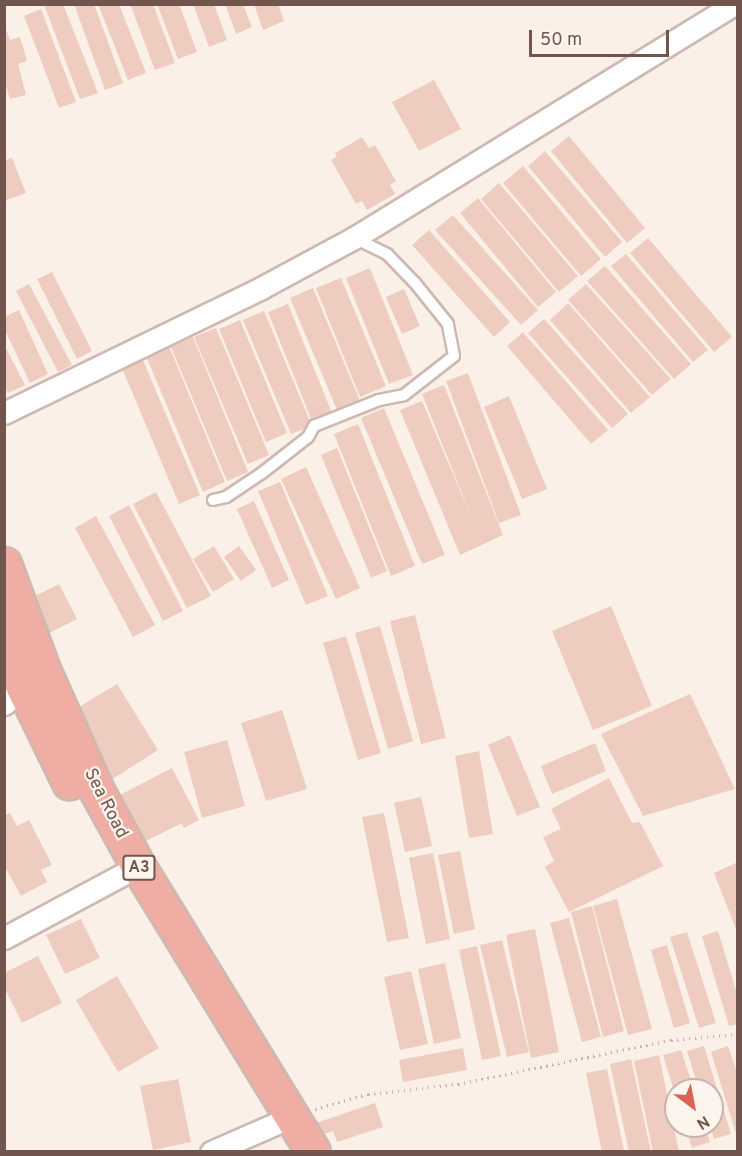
<!DOCTYPE html>
<html>
<head>
<meta charset="utf-8">
<style>
  body { margin:0 }
  #map { position:relative; width:742px; height:1156px; overflow:hidden; background:#faf0e7; font-family:Overpass,sans-serif }
  div>[style] { position:absolute }
  [style*='--x'] { left:calc(var(--x)*1px); top:calc(var(--y)*1px); width:calc(var(--w)*1px); rotate:calc(var(--a)*1deg) }
  .building>* { inset:0; background:#eecdc0 }
  .path>* { height:3px; margin-top:-1.5px; transform-origin:0; background:repeating-linear-gradient(90deg,#d2b0a4 0 1.5px,transparent 0 6px) }
  .roads { filter:drop-shadow(2px 0 #cdb9b1) drop-shadow(-2px 0 #cdb9b1) drop-shadow(0 2px #cdb9b1) drop-shadow(0 -2px #cdb9b1) }
  .lane>* { height:10px; margin:-5px; padding:0 5px; transform-origin:5px; border-radius:5px; background:#fff }
  .street>* { height:21px; margin:-10.5px; padding:0 10.5px; transform-origin:10.5px; border-radius:10.5px; background:#fff }
  .highway>* { height:33px; margin:-16.5px; padding:0 16.5px; transform-origin:16.5px; border-radius:16.5px; background:#efada3 }
  span { translate:-50% -50%; white-space:nowrap; text-align:center; line-height:1.15; -webkit-text-stroke:4.5px #fdf5ed; paint-order:stroke }
  .shield-label span { padding:2px 4px; background:#fdf5ed; border:2px solid; border-radius:4px; -webkit-text-stroke-width:0 }
  .shield-label { font-size:16px; color:#72554d; font-weight:700 }
  .street-label { font-size:18px; color:#72554d }
  .frame { position:absolute; inset:0; border:6px solid #72554d; pointer-events:none }
  .north { position:absolute; left:664px; top:1078px; width:60px; height:60px; box-sizing:border-box; background:#fdf5ed; border:2px solid #c5b5ad; border-radius:50%; rotate:148deg; font-size:16px; font-weight:700; line-height:24px; text-align:center; color:#72554d }
  .north::after { content:''; display:block; margin:auto; width:21px; height:27px; background:#da6256; clip-path:polygon(50% 0,100% 100%,50% 72%,0 100%) }
  .scale { position:absolute; left:529px; top:30px; width:140px; height:27px; box-sizing:border-box; border:3px solid #72554d; border-top:0; padding-left:8px; font-size:18px; line-height:21px; white-space:nowrap; color:#72554d; -webkit-text-stroke:4px #fdf5ed; paint-order:stroke }
</style>
</head>
<body>
<div id="map">
  <div class="building">
    <i style="clip-path:polygon(63px 4px,98px 93px,80px 99px,44px 5px)"></i>
    <i style="clip-path:polygon(74px 4px,94px 4px,123px 83px,105px 90px)"></i>
    <i style="clip-path:polygon(98px 4px,119px 4px,146px 73px,128px 80px)"></i>
    <i style="clip-path:polygon(130px 4px,153px 4px,175px 63px,155px 70px)"></i>
    <i style="clip-path:polygon(157px 4px,179px 4px,197px 52px,178px 59px)"></i>
    <i style="clip-path:polygon(193px 4px,214px 4px,227px 40px,209px 47px)"></i>
    <i style="clip-path:polygon(225px 4px,243px 4px,252px 27px,236px 34px)"></i>
    <i style="clip-path:polygon(254px 4px,278px 4px,284px 21px,263px 30px)"></i>
    <i style="clip-path:polygon(41px 9px,76px 102px,59px 108px,24px 16px)"></i>
    <i style="clip-path:polygon(4px 24px,10px 40px,20px 37px,27px 61px,18px 64px,26px 95px,10px 99px,4px 79px)"></i>
    <i style="clip-path:polygon(434px 80px,461px 129px,419px 151px,392px 102px)"></i>
    <i style="clip-path:polygon(569px 136px,645px 228px,627px 243px,551px 151px)"></i>
    <i style="clip-path:polygon(362px 137px,369px 148px,375px 145px,396px 181px,390px 185px,395px 194px,367px 210px,362px 201px,356px 204px,331px 160px,337px 156px,335px 153px)"></i>
    <i style="clip-path:polygon(545px 151px,622px 242px,605px 257px,528px 166px)"></i>
    <i style="clip-path:polygon(12px 158px,26px 193px,4px 201px,4px 161px)"></i>
    <i style="clip-path:polygon(523px 166px,601px 259px,581px 276px,503px 183px)"></i>
    <i style="clip-path:polygon(499px 183px,578px 276px,559px 292px,481px 199px)"></i>
    <i style="clip-path:polygon(478px 198px,556px 292px,538px 307px,460px 213px)"></i>
    <i style="clip-path:polygon(453px 215px,538px 310px,521px 325px,435px 230px)"></i>
    <i style="clip-path:polygon(429px 230px,510px 322px,494px 337px,412px 245px)"></i>
    <i style="clip-path:polygon(648px 238px,732px 337px,714px 352px,630px 253px)"></i>
    <i style="clip-path:polygon(626px 254px,708px 350px,693px 362px,611px 266px)"></i>
    <i style="clip-path:polygon(605px 266px,691px 364px,674px 379px,587px 281px)"></i>
    <i style="clip-path:polygon(370px 268px,413px 375px,389px 384px,346px 278px)"></i>
    <i style="clip-path:polygon(52px 272px,92px 351px,77px 359px,37px 279px)"></i>
    <i style="clip-path:polygon(341px 278px,386px 386px,360px 397px,316px 288px)"></i>
    <i style="clip-path:polygon(29px 284px,72px 365px,58px 372px,16px 291px)"></i>
    <i style="clip-path:polygon(586px 284px,671px 379px,652px 395px,568px 300px)"></i>
    <i style="clip-path:polygon(313px 288px,360px 401px,337px 410px,290px 298px)"></i>
    <i style="clip-path:polygon(404px 289px,420px 326px,402px 334px,386px 297px)"></i>
    <i style="clip-path:polygon(568px 303px,650px 397px,631px 413px,550px 320px)"></i>
    <i style="clip-path:polygon(288px 304px,334px 418px,314px 426px,268px 312px)"></i>
    <i style="clip-path:polygon(19px 310px,48px 374px,30px 383px,4px 328px,4px 317px)"></i>
    <i style="clip-path:polygon(264px 311px,312px 426px,291px 434px,243px 320px)"></i>
    <i style="clip-path:polygon(544px 319px,628px 414px,612px 428px,528px 333px)"></i>
    <i style="clip-path:polygon(240px 320px,287px 433px,266px 442px,219px 329px)"></i>
    <i style="clip-path:polygon(216px 328px,269px 455px,248px 464px,194px 337px)"></i>
    <i style="clip-path:polygon(523px 332px,608px 430px,591px 444px,507px 346px)"></i>
    <i style="clip-path:polygon(193px 337px,248px 472px,227px 481px,171px 347px)"></i>
    <i style="clip-path:polygon(4px 344px,25px 385px,8px 393px,4px 386px)"></i>
    <i style="clip-path:polygon(169px 346px,225px 482px,203px 492px,146px 356px)"></i>
    <i style="clip-path:polygon(143px 360px,200px 495px,179px 504px,122px 368px)"></i>
    <i style="clip-path:polygon(468px 373px,521px 515px,499px 523px,446px 381px)"></i>
    <i style="clip-path:polygon(444px 385px,503px 535px,460px 555px,400px 410px,422px 401px,473px 521px,422px 394px)"></i>
    <i style="clip-path:polygon(509px 396px,547px 489px,522px 499px,484px 407px)"></i>
    <i style="clip-path:polygon(384px 408px,445px 555px,422px 564px,361px 418px)"></i>
    <i style="clip-path:polygon(358px 424px,415px 566px,391px 576px,334px 434px)"></i>
    <i style="clip-path:polygon(337px 448px,387px 571px,371px 578px,321px 455px)"></i>
    <i style="clip-path:polygon(306px 467px,360px 588px,336px 599px,281px 479px)"></i>
    <i style="clip-path:polygon(280px 482px,328px 596px,306px 605px,258px 491px)"></i>
    <i style="clip-path:polygon(156px 492px,211px 596px,187px 608px,133px 504px)"></i>
    <i style="clip-path:polygon(254px 501px,289px 580px,272px 588px,237px 509px)"></i>
    <i style="clip-path:polygon(129px 505px,183px 611px,163px 621px,109px 516px)"></i>
    <i style="clip-path:polygon(96px 516px,155px 625px,133px 637px,75px 528px)"></i>
    <i style="clip-path:polygon(214px 546px,234px 579px,213px 592px,193px 559px)"></i>
    <i style="clip-path:polygon(239px 546px,256px 570px,241px 581px,224px 557px)"></i>
    <i style="clip-path:polygon(59px 584px,77px 619px,37px 639px,19px 604px)"></i>
    <i style="clip-path:polygon(611px 606px,652px 706px,593px 730px,552px 631px)"></i>
    <i style="clip-path:polygon(415px 615px,446px 738px,421px 744px,390px 621px)"></i>
    <i style="clip-path:polygon(380px 626px,413px 741px,388px 749px,355px 633px)"></i>
    <i style="clip-path:polygon(346px 636px,381px 753px,358px 760px,323px 643px)"></i>
    <i style="clip-path:polygon(117px 684px,158px 750px,111px 780px,69px 713px)"></i>
    <i style="clip-path:polygon(690px 694px,735px 789px,643px 816px,601px 734px)"></i>
    <i style="clip-path:polygon(282px 710px,307px 789px,266px 801px,241px 723px)"></i>
    <i style="clip-path:polygon(510px 735px,540px 807px,517px 816px,488px 745px)"></i>
    <i style="clip-path:polygon(227px 740px,245px 806px,202px 818px,184px 752px)"></i>
    <i style="clip-path:polygon(595px 743px,606px 771px,552px 794px,541px 766px)"></i>
    <i style="clip-path:polygon(479px 751px,493px 834px,469px 838px,455px 756px)"></i>
    <i style="clip-path:polygon(172px 768px,199px 820px,184px 828px,182px 823px,142px 843px,118px 796px)"></i>
    <i style="clip-path:polygon(609px 778px,632px 823px,640px 822px,663px 866px,569px 912px,545px 867px,554px 861px,543px 837px,561px 829px,551px 809px)"></i>
    <i style="clip-path:polygon(421px 797px,432px 846px,405px 852px,394px 803px)"></i>
    <i style="clip-path:polygon(10px 813px,17px 826px,29px 820px,52px 865px,41px 870px,47px 882px,21px 896px,4px 865px,4px 816px)"></i>
    <i style="clip-path:polygon(384px 813px,409px 938px,387px 942px,362px 817px)"></i>
    <i style="clip-path:polygon(460px 851px,475px 929px,454px 934px,438px 855px)"></i>
    <i style="clip-path:polygon(433px 853px,450px 939px,426px 944px,409px 858px)"></i>
    <i style="clip-path:polygon(738px 862px,738px 932px,737px 932px,714px 873px)"></i>
    <i style="clip-path:polygon(617px 899px,652px 1029px,628px 1035px,593px 906px)"></i>
    <i style="clip-path:polygon(592px 906px,624px 1031px,603px 1037px,571px 912px)"></i>
    <i style="clip-path:polygon(569px 918px,601px 1037px,582px 1042px,550px 923px)"></i>
    <i style="clip-path:polygon(81px 919px,100px 958px,65px 974px,46px 935px)"></i>
    <i style="clip-path:polygon(535px 929px,559px 1052px,531px 1058px,506px 935px)"></i>
    <i style="clip-path:polygon(718px 931px,738px 997px,738px 1024px,729px 1026px,702px 936px)"></i>
    <i style="clip-path:polygon(687px 932px,716px 1023px,699px 1028px,670px 937px)"></i>
    <i style="clip-path:polygon(502px 940px,529px 1052px,507px 1057px,480px 945px)"></i>
    <i style="clip-path:polygon(667px 945px,690px 1023px,674px 1028px,651px 950px)"></i>
    <i style="clip-path:polygon(477px 946px,501px 1056px,482px 1060px,459px 950px)"></i>
    <i style="clip-path:polygon(38px 956px,62px 1003px,22px 1023px,4px 987px,4px 973px)"></i>
    <i style="clip-path:polygon(445px 963px,461px 1038px,434px 1044px,418px 969px)"></i>
    <i style="clip-path:polygon(411px 971px,428px 1044px,400px 1050px,384px 977px)"></i>
    <i style="clip-path:polygon(117px 976px,159px 1048px,118px 1072px,76px 1000px)"></i>
    <i style="clip-path:polygon(704px 1046px,731px 1134px,714px 1139px,710px 1126px,712px 1126px,712px 1090px,699px 1090px,687px 1051px)"></i>
    <i style="clip-path:polygon(728px 1046px,738px 1075px,737px 1137px,711px 1052px)"></i>
    <i style="clip-path:polygon(463px 1048px,467px 1070px,403px 1082px,399px 1060px)"></i>
    <i style="clip-path:polygon(681px 1050px,694px 1090px,676px 1090px,675px 1094px,663px 1055px)"></i>
    <i style="clip-path:polygon(659px 1055px,679px 1152px,653px 1152px,634px 1061px)"></i>
    <i style="clip-path:polygon(631px 1059px,651px 1152px,629px 1152px,610px 1064px)"></i>
    <i style="clip-path:polygon(607px 1069px,624px 1150px,618px 1152px,602px 1152px,586px 1073px)"></i>
    <i style="clip-path:polygon(178px 1079px,191px 1142px,153px 1150px,140px 1086px)"></i>
    <i style="clip-path:polygon(375px 1103px,383px 1127px,337px 1142px,333px 1131px,317px 1136px,313px 1124px)"></i>
    <i style="clip-path:polygon(685px 1126px,705px 1126px,710px 1142px,692px 1148px)"></i>
  </div>
  <div class="path">
    <i style="--x:315;--y:1109;--w:55;--a:-15.8"></i>
    <i style="--x:368;--y:1094;--w:91;--a:-6.3"></i>
    <i style="--x:458;--y:1084;--w:217;--a:-11.7"></i>
    <i style="--x:671;--y:1040;--w:67;--a:-5.1"></i>
  </div>
  <div class="roads">
    <div class="lane">
      <i style="--x:213;--y:500;--w:13;--a:-13"></i>
      <i style="--x:226;--y:497;--w:43;--a:-33.7"></i>
      <i style="--x:262;--y:473;--w:58;--a:-38"></i>
      <i style="--x:308;--y:437;--w:13;--a:-61"></i>
      <i style="--x:314;--y:426;--w:70;--a:-21.8"></i>
      <i style="--x:379;--y:400;--w:25;--a:-11"></i>
      <i style="--x:404;--y:395;--w:63;--a:-38"></i>
      <i style="--x:454;--y:356;--w:33;--a:-101"></i>
      <i style="--x:448;--y:324;--w:53;--a:-128.8"></i>
      <i style="--x:415;--y:283;--w:40;--a:-134"></i>
      <i style="--x:387;--y:254;--w:37;--a:-154"></i>
    </div>
    <div class="street">
      <i style="--x:4;--y:413;--w:286;--a:-25.9"></i>
      <i style="--x:261;--y:288;--w:106;--a:-28.3"></i>
      <i style="--x:354;--y:238;--w:446;--a:-31.6"></i>
      <i style="--x:4;--y:704;--w:36;--a:-39"></i>
      <i style="--x:4;--y:938;--w:152;--a:-28.2"></i>
      <i style="--x:211;--y:1152;--w:87;--a:-23.6"></i>
    </div>
    <div class="highway">
      <i style="--x:4;--y:564;--w:115;--a:69.7"></i>
      <i style="--x:44;--y:672;--w:130;--a:66"></i>
      <i style="--x:97;--y:791;--w:85;--a:61.3"></i>
      <i style="--x:138;--y:866;--w:335;--a:58.5"></i>
      <i style="--x:4;--y:635;--w:55;--a:69.9"></i>
      <i style="--x:23;--y:687;--w:106;--a:64.2"></i>
    </div>
  </div>
  <div class="shield-label">
    <span style="left:139px;top:868px">A3</span>
  </div>
  <div class="street-label">
    <span style="left:105px;top:804px;rotate:63deg">Sea Road</span>
  </div>
  <div class="frame"></div>
  <div class="north">N</div>
  <div class="scale">50 m</div>
</div>
</body>
</html>
